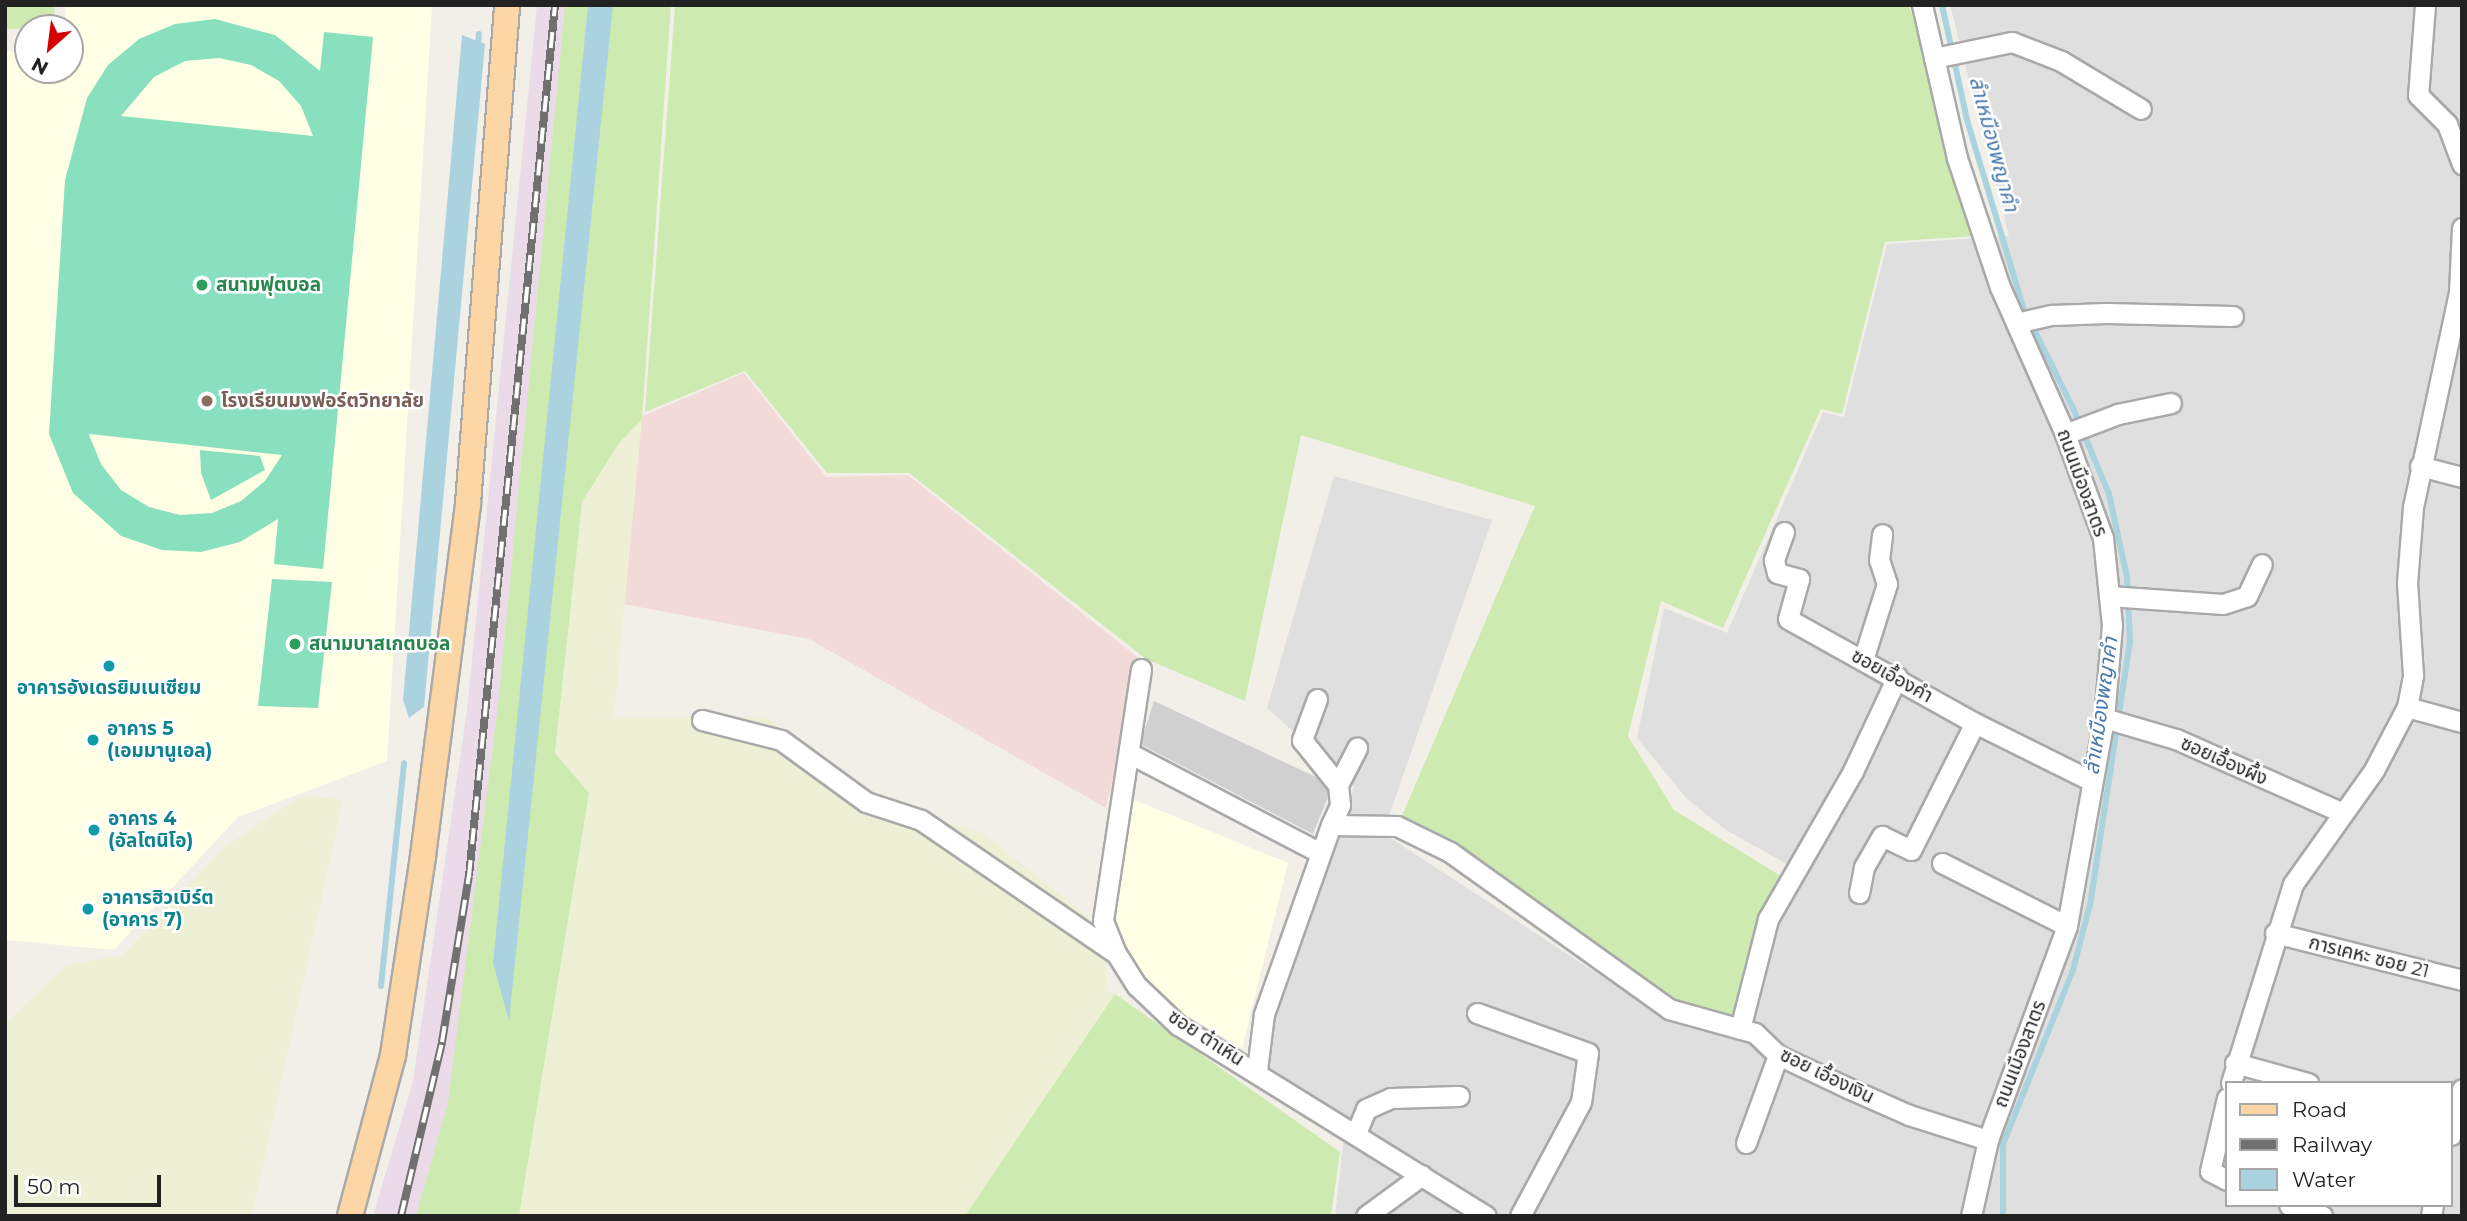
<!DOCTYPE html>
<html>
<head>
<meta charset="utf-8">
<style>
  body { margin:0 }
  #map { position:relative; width:2467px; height:1221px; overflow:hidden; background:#f2efe9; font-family:Montserrat,"Noto Sans Thai",sans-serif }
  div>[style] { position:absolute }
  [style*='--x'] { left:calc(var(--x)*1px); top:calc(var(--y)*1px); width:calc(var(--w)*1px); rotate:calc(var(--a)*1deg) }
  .residential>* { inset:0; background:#e0dfdf }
  .commercial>* { inset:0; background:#f2dad9 }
  .industrial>* { inset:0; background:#ebdbe8 }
  .education>* { inset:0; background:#ffffe5 }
  .religious>* { inset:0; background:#d0d0d0 }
  .farmland>* { inset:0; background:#eef0d5 }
  .grass>* { inset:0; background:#cdebb0 }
  .pitch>* { inset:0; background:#88e0be }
  .water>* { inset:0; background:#aad3df }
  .stream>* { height:6px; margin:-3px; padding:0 3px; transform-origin:3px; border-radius:3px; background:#aad3df }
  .roads { filter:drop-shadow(2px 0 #a9a9a9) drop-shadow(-2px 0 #a9a9a9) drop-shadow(0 2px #a9a9a9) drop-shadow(0 -2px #a9a9a9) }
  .minor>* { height:19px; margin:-9.5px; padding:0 9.5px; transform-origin:9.5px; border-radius:9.5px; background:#fff }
  .major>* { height:24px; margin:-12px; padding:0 12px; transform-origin:12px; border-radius:12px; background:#fcd6a4 }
  .rail>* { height:8px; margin-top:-4px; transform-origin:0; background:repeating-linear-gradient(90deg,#fff 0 16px,#707070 0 32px); box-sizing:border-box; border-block:2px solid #707070 }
  .dots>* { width:19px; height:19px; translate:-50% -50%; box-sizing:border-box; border:4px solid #fff; border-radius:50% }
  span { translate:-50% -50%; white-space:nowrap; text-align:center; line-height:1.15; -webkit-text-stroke:5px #fff; paint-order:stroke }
  .leisure-label { font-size:19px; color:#27864d; font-weight:700 }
  .left { translate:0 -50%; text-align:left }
  .education-label { font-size:19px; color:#785e54; font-weight:700 }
  .street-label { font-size:19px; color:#222 }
  .culture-label { font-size:19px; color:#0d838f; font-weight:700 }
  .water-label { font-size:21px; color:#4a7aab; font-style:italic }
  .frame { position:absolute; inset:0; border:7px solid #222; pointer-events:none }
  .legend { position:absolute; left:2225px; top:1081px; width:228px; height:126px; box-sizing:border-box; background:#fff; border:2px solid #a7a7a7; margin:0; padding:9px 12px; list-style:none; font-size:21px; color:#222 }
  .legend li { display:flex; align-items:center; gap:14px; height:35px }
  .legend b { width:35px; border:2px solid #a7a7a7 }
  .north { position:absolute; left:14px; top:14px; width:70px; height:70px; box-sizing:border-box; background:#fff; border:2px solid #a7a7a7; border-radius:50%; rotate:208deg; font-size:19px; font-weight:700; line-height:28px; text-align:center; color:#222 }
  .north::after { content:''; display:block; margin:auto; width:24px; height:32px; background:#d40000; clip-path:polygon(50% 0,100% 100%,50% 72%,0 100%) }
  .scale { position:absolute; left:14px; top:1175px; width:147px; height:32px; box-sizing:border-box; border:4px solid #222; border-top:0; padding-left:9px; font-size:21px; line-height:24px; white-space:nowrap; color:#222; -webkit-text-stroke:5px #fff; paint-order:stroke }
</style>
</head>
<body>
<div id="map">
  <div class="residential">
    <i style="clip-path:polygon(evenodd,1950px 5px,2462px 5px,2462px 1216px,1500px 1216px,1266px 1065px,1271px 1014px,1325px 853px,1354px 787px,1267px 708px,1334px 476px,1492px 520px,1383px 833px,1668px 1020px,1746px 1036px,1768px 940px,1799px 871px,1726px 830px,1687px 799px,1637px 738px,1664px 608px,1727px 633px,1823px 412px,1844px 417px,1887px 244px,2009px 236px,1950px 5px,2227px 1083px,2451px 1083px,2451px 1205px,2227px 1205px,2227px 1083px)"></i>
    <i style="clip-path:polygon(1344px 1137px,1469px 1216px,1335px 1216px)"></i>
  </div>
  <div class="commercial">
    <i style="clip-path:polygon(744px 373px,826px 477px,908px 475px,1141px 660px,1106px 808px,809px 639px,607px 601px,626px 423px)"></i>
  </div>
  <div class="industrial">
    <i style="clip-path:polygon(537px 5px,574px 5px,463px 1061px,423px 1216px,373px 1216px,413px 1081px,467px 710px)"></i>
  </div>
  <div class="education">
    <i style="clip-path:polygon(65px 5px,432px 5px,387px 761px,238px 817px,114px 950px,5px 940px,5px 51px,28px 53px,28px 70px,70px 70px)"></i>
    <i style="clip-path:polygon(1132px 799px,1288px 863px,1242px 1048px,1162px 1001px,1107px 926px)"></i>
  </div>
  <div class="religious">
    <i style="clip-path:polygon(1154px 701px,1333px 785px,1313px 834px,1140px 744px)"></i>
  </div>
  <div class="farmland">
    <i style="clip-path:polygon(642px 419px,614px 717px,766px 717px,877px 799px,984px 834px,1103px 929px,1108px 990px,1115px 994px,965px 1216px,519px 1216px,589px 793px,555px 753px,582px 501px,619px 443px)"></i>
    <i style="clip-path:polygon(302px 795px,343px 800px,252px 1216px,5px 1216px,5px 1024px,66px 965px,123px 955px,224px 847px)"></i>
  </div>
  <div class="grass">
    <i style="clip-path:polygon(5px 5px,55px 5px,53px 28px,5px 29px)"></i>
    <i style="clip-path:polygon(565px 5px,671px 5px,642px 419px,619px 443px,582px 502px,555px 753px,589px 793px,519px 1216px,416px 1216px,448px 1103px,499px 697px)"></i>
    <i style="clip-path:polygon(675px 5px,1909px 5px,1974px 236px,1885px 242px,1842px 414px,1821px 409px,1723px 628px,1661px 601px,1628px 736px,1674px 810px,1781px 876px,1753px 936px,1734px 1020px,1670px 1002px,1401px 818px,1535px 506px,1301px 435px,1245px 701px,1146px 659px,909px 473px,827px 473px,745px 371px,645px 412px)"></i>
    <i style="clip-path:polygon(1115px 994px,1340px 1152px,1331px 1216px,965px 1216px)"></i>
  </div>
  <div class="pitch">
    <i style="clip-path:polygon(evenodd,215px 19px,275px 35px,320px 71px,324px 32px,373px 37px,323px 569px,274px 564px,278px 519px,240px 542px,201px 552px,162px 550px,121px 536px,73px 493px,49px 434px,65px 180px,87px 98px,108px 65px,139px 39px,175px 24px,215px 19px,219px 58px,251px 65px,279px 81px,301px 106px,313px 136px,121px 116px,154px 77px,185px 61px,219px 58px,215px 19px,89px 435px,90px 434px,282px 455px,265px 481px,241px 501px,212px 513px,180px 515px,149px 507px,121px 490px,101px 464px,89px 435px)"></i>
    <i style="clip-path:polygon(200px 450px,260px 456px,265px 470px,211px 500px,201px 473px)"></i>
    <i style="clip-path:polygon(272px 579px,332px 582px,318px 708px,258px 706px)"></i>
  </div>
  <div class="water">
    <i style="clip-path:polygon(588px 5px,613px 5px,509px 1021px,493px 963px)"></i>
    <i style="clip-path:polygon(462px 35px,485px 44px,424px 707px,409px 718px,403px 700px)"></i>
  </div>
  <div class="stream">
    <i style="--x:1942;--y:5;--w:118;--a:77.7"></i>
    <i style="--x:1967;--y:120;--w:195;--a:73.3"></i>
    <i style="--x:2023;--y:307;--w:113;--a:63.7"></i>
    <i style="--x:2073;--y:408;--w:93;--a:67.3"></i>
    <i style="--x:2109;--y:494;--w:85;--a:77.8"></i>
    <i style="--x:2127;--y:577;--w:64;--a:87.3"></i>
    <i style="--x:2130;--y:641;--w:266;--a:98.6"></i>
    <i style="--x:2090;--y:904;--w:68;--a:104.4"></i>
    <i style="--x:2073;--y:970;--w:188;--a:111.9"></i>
    <i style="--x:2003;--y:1144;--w:72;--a:90"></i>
    <i style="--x:478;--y:47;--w:13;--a:-86"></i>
    <i style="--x:381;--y:986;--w:224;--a:-84.1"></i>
  </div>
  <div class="roads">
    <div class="minor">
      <i style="--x:1922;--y:5;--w:157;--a:77.1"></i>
      <i style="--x:1957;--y:158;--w:136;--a:71.6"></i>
      <i style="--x:2000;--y:287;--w:161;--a:66.1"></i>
      <i style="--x:2065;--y:434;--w:111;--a:69.9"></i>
      <i style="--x:2103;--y:538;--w:87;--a:84.1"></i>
      <i style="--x:2112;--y:625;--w:93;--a:94.9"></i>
      <i style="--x:2104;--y:718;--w:211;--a:100.1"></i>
      <i style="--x:2067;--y:926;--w:228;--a:110.3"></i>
      <i style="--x:1988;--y:1140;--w:78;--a:102.6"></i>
      <i style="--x:2425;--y:5;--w:90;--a:94.4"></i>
      <i style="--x:2418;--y:95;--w:41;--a:45"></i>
      <i style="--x:2447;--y:124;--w:43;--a:69.4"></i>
      <i style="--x:1934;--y:58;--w:80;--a:-11.6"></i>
      <i style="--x:2012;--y:42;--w:53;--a:21.2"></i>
      <i style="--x:2061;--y:61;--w:93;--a:31"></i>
      <i style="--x:2016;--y:323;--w:37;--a:-13"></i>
      <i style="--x:2052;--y:315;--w:54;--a:-2.1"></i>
      <i style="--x:2106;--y:313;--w:127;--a:1.4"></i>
      <i style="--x:2065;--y:434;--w:57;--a:-20.7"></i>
      <i style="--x:2118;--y:414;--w:54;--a:-11.7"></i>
      <i style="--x:2420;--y:466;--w:43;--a:14.7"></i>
      <i style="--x:1784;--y:532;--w:30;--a:110"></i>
      <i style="--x:1774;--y:560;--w:13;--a:77"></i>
      <i style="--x:1777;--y:573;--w:23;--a:15"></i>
      <i style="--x:1799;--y:579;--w:41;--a:105.4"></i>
      <i style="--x:1788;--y:619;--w:214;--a:29.1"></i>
      <i style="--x:1975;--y:723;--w:131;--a:26.4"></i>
      <i style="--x:2109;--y:596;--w:114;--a:4"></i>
      <i style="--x:2223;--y:604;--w:25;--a:-18"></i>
      <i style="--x:2247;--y:596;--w:35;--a:-65"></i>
      <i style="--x:1863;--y:660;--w:80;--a:-72.5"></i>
      <i style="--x:1887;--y:584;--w:25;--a:-108"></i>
      <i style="--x:1879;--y:560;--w:26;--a:-83"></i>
      <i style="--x:1141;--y:669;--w:255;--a:98.6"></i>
      <i style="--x:1103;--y:921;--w:35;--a:68"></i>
      <i style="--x:1116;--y:953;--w:39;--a:58"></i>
      <i style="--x:1137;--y:986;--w:57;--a:43.6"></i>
      <i style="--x:1178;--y:1025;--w:362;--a:31.8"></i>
      <i style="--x:1317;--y:699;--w:44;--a:110.1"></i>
      <i style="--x:1302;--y:740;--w:58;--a:51.3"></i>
      <i style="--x:1338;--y:785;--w:20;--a:84"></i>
      <i style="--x:1340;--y:805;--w:22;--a:114"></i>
      <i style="--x:2407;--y:707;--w:57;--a:15.3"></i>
      <i style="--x:2104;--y:718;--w:75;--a:16.3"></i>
      <i style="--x:2176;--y:739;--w:180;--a:23.9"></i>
      <i style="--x:702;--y:720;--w:81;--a:14.2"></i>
      <i style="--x:781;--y:740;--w:105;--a:36.1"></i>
      <i style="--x:866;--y:802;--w:58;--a:18.1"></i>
      <i style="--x:921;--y:820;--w:232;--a:34.4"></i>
      <i style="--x:1129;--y:753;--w:213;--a:27.6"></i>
      <i style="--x:1338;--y:785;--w:42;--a:-62.8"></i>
      <i style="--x:1942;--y:863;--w:140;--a:26.7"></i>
      <i style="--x:1859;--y:893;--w:26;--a:-79"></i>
      <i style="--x:1864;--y:867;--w:36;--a:-60"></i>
      <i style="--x:1882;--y:836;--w:32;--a:26"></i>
      <i style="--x:1911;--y:850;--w:142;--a:-63.3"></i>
      <i style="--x:2275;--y:933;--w:193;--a:14.1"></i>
      <i style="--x:1477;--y:1013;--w:118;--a:19.8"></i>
      <i style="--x:1588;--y:1053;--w:49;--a:98.1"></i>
      <i style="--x:1581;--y:1102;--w:129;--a:118.2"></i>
      <i style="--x:1740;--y:1029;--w:114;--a:-75.7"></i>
      <i style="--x:1768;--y:919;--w:171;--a:-60.1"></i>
      <i style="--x:1853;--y:771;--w:104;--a:-64.9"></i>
      <i style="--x:2235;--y:1063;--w:76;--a:15.3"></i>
      <i style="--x:1257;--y:1070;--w:56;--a:-82.9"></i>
      <i style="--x:1264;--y:1014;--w:201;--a:-70.5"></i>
      <i style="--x:1331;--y:825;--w:66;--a:0.9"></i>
      <i style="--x:1397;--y:826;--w:59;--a:26.1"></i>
      <i style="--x:1450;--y:852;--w:269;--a:35.6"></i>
      <i style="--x:1669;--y:1009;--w:89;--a:15.6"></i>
      <i style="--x:1755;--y:1033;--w:32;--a:44"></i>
      <i style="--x:1778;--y:1055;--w:77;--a:25.2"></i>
      <i style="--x:1848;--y:1088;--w:67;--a:23.9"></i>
      <i style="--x:1909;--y:1115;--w:83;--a:17.6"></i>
      <i style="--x:2231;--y:1083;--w:208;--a:-72.7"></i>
      <i style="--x:2293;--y:884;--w:140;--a:-54.6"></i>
      <i style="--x:2374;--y:770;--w:71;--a:-62.4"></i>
      <i style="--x:2407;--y:707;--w:33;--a:-79"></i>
      <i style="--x:2413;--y:675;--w:92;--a:-93.7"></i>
      <i style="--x:2407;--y:583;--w:76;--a:-85.5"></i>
      <i style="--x:2413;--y:507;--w:219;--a:-77.9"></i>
      <i style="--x:2459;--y:293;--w:65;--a:-87.4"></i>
      <i style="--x:2227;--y:1098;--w:75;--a:103.1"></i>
      <i style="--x:2210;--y:1171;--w:19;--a:28"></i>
      <i style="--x:1356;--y:1133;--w:26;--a:-67"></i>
      <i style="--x:1366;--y:1109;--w:27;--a:-24"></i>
      <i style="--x:1391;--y:1098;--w:68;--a:-1.7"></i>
      <i style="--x:2451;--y:1135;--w:47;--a:-76.6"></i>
      <i style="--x:1746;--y:1143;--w:94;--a:-70"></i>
      <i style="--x:2289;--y:1205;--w:35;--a:18"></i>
      <i style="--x:1366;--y:1216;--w:69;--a:-36.2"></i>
      <i style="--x:2431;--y:1216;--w:11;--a:-80"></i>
    </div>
    <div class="major">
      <i style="--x:350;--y:1216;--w:167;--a:-75"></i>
      <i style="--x:393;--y:1055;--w:201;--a:-81.4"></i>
      <i style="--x:423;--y:856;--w:356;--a:-82.7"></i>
      <i style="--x:468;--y:503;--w:500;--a:-85.5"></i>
    </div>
  </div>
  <div class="rail">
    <i style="--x:401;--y:1216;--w:179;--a:-76.7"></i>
    <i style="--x:442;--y:1042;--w:168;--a:-80.8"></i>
    <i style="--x:469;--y:876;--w:875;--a:-84.36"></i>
  </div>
  <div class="dots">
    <i style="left:202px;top:285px;background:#2e9e5b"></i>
    <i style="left:207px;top:401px;background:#8d6e63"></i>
    <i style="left:295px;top:644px;background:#2e9e5b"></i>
    <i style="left:109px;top:666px;background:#0f9aa8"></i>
    <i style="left:93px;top:740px;background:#0f9aa8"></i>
    <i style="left:94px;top:830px;background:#0f9aa8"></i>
    <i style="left:88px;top:909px;background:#0f9aa8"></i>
  </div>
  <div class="leisure-label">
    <span class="left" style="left:216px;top:285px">สนามฟุตบอล</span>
    <span class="left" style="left:309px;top:644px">สนามบาสเกตบอล</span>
  </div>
  <div class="education-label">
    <span class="left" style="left:221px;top:401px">โรงเรียนมงฟอร์ตวิทยาลัย</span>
  </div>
  <div class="street-label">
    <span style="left:2082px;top:483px;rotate:70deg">ถนนเมืองสาตร</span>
    <span style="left:1892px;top:676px;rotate:29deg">ซอยเอื้องคำ</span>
    <span style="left:2224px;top:761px;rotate:24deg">ซอยเอื้องผื้ง</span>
    <span style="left:2369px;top:957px;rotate:14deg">การเคหะ ซอย 21</span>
    <span style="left:1206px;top:1038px;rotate:33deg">ซอย ต๋าเหิน</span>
    <span style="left:2020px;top:1054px;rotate:-69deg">ถนนเมืองสาตร</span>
    <span style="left:1827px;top:1076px;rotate:26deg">ซอย เอื้องเงิน</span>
  </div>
  <div class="culture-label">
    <span style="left:109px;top:688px">อาคารอังเดรยิมเนเซียม</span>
    <span class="left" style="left:107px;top:740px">อาคาร 5<br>(เอมมานูเอล)</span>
    <span class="left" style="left:108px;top:830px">อาคาร 4<br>(อัลโตนิโอ)</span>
    <span class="left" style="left:102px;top:909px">อาคารฮิวเบิร์ต<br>(อาคาร 7)</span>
  </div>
  <div class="water-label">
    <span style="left:1994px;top:144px;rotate:75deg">ลำเหมืองพญาคำ</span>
    <span style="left:2101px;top:706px;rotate:-82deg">ลำเหมืองพญาคำ</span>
  </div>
  <div class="frame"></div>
  <ul class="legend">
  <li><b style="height:9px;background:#fcd6a4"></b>Road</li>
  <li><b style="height:9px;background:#707070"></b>Railway</li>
  <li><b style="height:19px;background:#aad3df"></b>Water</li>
  </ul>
  <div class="north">N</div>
  <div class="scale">50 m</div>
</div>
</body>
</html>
